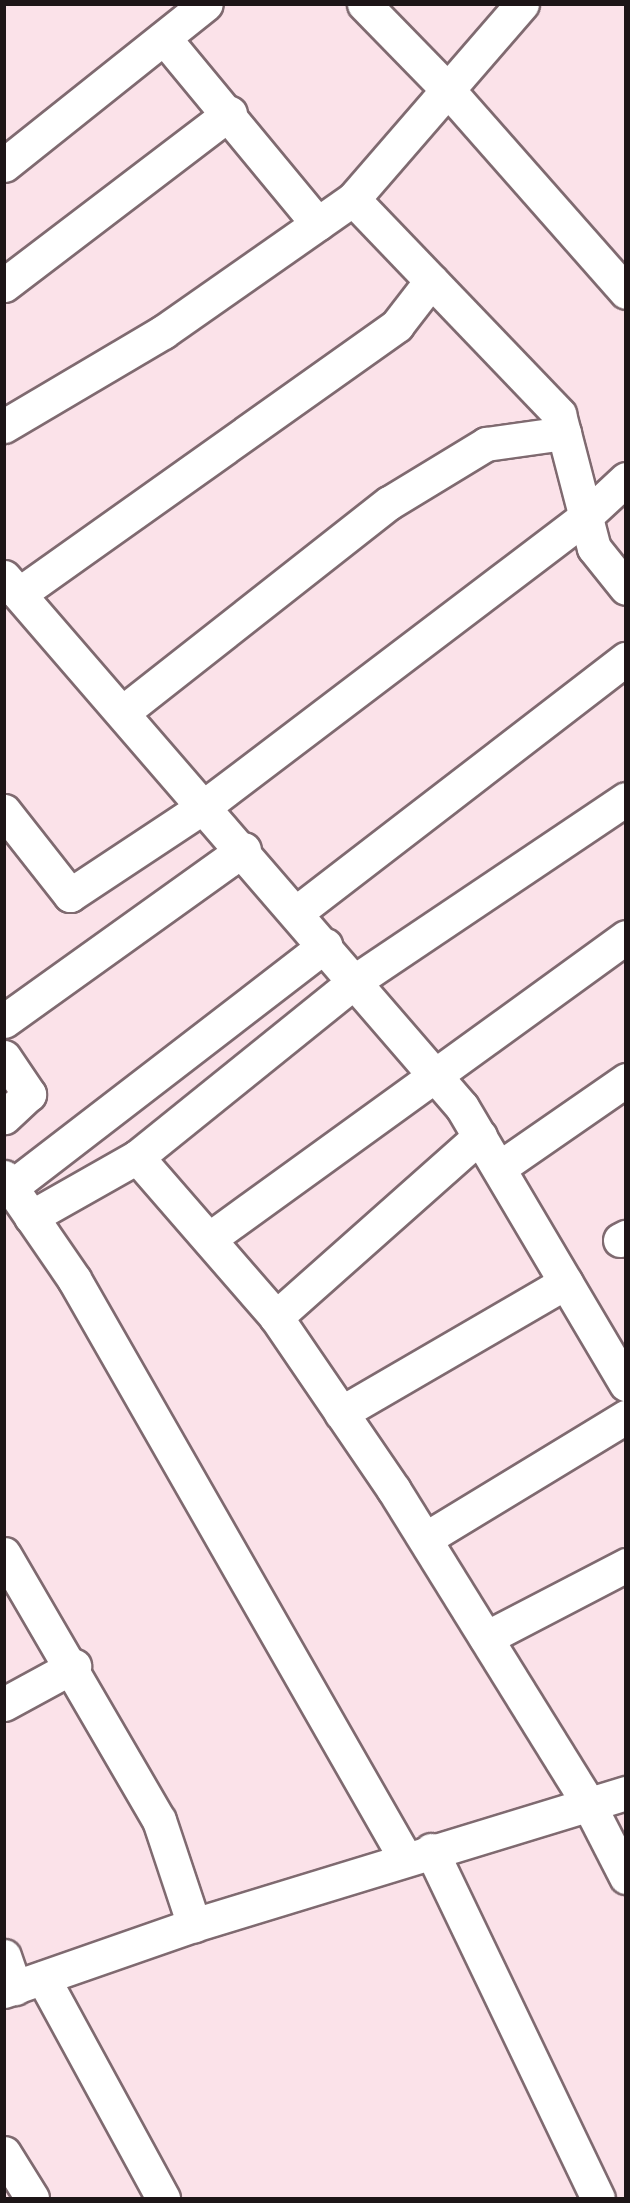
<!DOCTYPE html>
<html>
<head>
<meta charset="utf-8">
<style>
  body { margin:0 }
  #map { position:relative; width:630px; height:2203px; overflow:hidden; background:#fbe2e9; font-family:"Zilla Slab",serif }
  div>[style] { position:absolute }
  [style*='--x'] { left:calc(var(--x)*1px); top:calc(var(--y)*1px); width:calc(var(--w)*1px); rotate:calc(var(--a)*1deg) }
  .roads { filter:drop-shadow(2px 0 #7f6a70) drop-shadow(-2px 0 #7f6a70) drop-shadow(0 2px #7f6a70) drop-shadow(0 -2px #7f6a70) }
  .minor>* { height:33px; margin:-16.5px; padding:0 16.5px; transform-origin:16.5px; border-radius:16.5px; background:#fff }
  .secondary>* { height:33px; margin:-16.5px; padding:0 16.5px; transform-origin:16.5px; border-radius:16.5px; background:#fff }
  span { translate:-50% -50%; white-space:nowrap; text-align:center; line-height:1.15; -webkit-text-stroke:5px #fff; paint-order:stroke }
  .frame { position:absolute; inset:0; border:6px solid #1d1517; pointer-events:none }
</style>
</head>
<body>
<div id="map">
  <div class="roads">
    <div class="minor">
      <i style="--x:364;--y:4;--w:120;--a:45.7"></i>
      <i style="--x:448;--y:90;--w:269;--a:48.6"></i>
      <i style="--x:164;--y:38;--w:241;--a:50.4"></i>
      <i style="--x:4;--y:165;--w:258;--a:-38.6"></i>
      <i style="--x:353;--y:199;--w:298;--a:46.2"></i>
      <i style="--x:559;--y:414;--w:138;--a:75.4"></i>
      <i style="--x:594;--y:548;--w:51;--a:51.3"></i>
      <i style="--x:4;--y:285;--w:284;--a:-37.3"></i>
      <i style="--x:4;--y:426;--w:185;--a:-30.6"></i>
      <i style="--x:163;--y:332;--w:232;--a:-35"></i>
      <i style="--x:353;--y:199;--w:258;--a:-49.1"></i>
      <i style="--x:4;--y:577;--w:700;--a:49.17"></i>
      <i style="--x:462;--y:1107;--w:322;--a:59.4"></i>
      <i style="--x:19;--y:594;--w:464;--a:-35.4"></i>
      <i style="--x:397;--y:325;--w:56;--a:-52.3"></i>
      <i style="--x:123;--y:712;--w:338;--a:-38.2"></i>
      <i style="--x:389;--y:503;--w:114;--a:-31.3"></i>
      <i style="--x:486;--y:444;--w:79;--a:-8"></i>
      <i style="--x:4;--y:811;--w:107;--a:51.8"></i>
      <i style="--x:70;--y:895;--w:163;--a:-33.5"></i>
      <i style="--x:206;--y:805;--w:476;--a:-37.2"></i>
      <i style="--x:585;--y:517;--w:56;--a:-42.8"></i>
      <i style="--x:297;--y:912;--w:415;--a:-37.6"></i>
      <i style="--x:4;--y:1021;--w:295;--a:-35.6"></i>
      <i style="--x:4;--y:1057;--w:45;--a:56"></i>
      <i style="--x:29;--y:1094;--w:34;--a:137"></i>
      <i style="--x:480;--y:1136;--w:273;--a:138.4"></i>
      <i style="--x:276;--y:1317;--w:209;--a:55.7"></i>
      <i style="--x:394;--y:1490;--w:370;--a:58.2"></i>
      <i style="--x:589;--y:1805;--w:81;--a:62.8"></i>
      <i style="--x:137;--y:1157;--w:280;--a:-38.9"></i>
      <i style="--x:355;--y:981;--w:326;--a:-33.9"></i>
      <i style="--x:499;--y:1168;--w:155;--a:-34.7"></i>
      <i style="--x:4;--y:1177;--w:124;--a:55.5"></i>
      <i style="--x:74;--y:1279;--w:667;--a:60.24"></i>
      <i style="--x:10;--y:1188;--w:398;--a:-37.6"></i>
      <i style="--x:31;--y:1217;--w:122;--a:-29.5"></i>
      <i style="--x:137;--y:1157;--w:212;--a:49"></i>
      <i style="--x:209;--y:1239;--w:515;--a:-35.91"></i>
      <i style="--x:620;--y:1240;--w:7;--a:-27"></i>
      <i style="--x:341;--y:1413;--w:260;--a:-30.2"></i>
      <i style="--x:425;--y:1539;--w:235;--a:-31.3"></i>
      <i style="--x:4;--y:1554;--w:308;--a:59.8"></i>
      <i style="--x:159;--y:1820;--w:111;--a:71.6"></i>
      <i style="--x:486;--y:1638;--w:158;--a:-27.5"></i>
      <i style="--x:4;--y:1704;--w:80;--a:-28.5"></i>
      <i style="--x:431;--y:1850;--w:386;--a:64.4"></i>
      <i style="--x:4;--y:1956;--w:34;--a:71"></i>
      <i style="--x:43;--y:1978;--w:251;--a:61.4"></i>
      <i style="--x:4;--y:2153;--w:53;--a:58.1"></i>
    </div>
    <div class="secondary">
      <i style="--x:4;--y:1991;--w:201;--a:-19.2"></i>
      <i style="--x:194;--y:1925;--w:452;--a:-17"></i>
    </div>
  </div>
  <div class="frame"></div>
</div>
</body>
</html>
